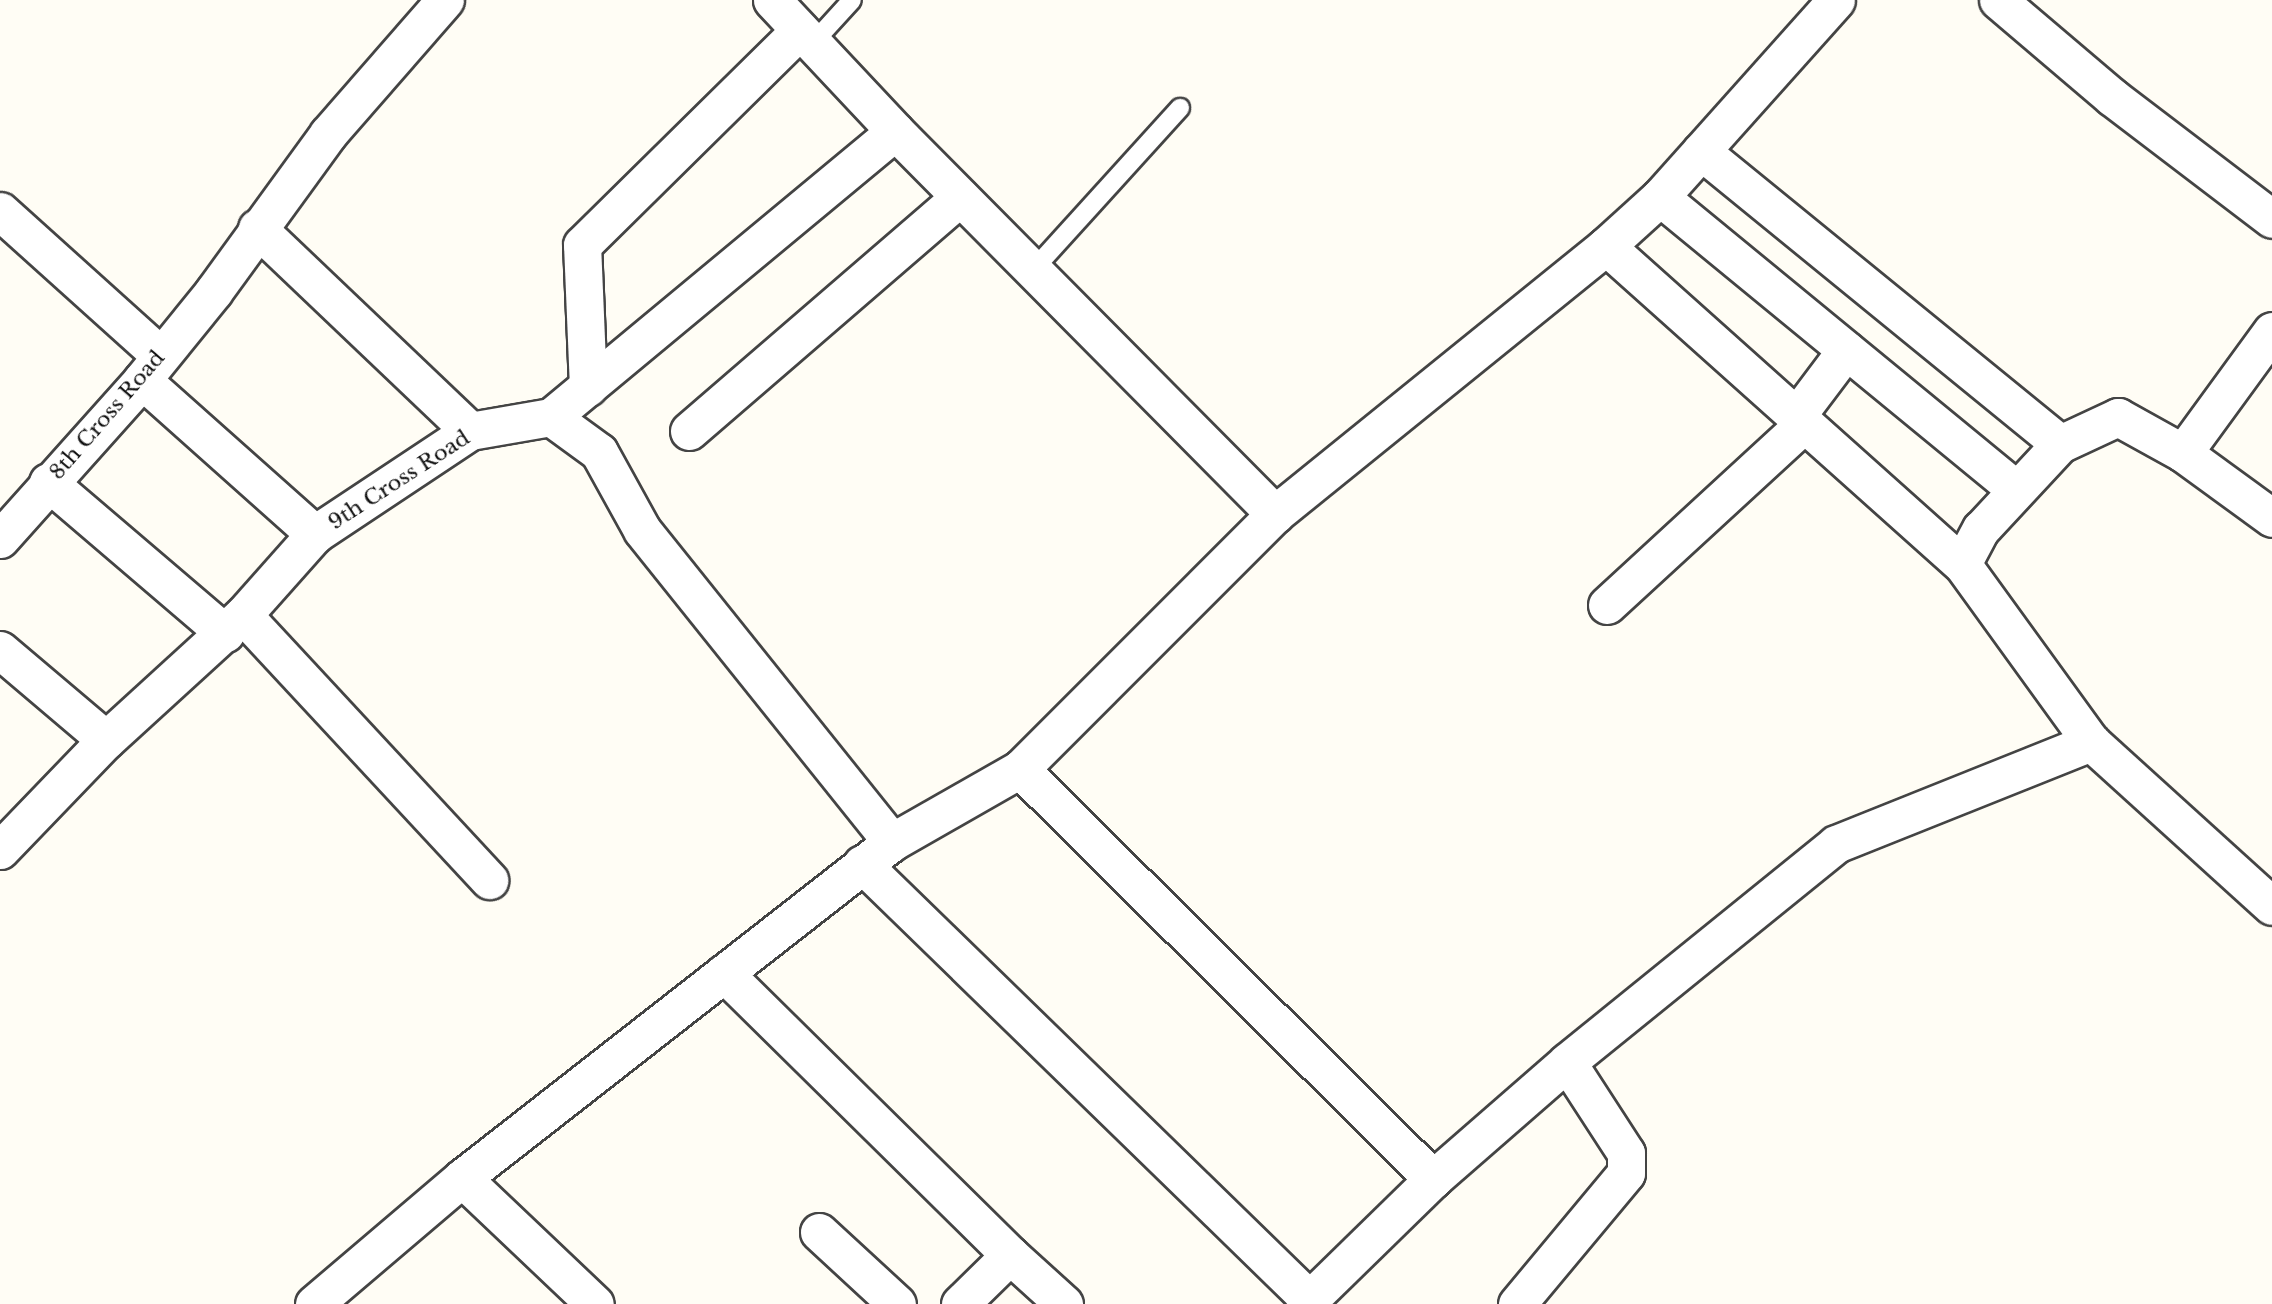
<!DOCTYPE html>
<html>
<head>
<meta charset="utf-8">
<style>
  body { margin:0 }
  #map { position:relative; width:2272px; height:1304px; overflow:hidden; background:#fffdf5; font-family:"Libre Baskerville",serif }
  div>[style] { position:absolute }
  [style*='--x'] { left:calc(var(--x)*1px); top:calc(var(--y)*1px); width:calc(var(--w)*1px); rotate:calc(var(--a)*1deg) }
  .roads { filter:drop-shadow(2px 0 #444) drop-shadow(-2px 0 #444) drop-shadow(0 2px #444) drop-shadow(0 -2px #444) }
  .service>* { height:18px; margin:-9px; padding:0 9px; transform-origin:9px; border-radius:9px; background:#fff }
  .minor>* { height:37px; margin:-18.5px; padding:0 18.5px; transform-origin:18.5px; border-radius:18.5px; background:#fff }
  span { translate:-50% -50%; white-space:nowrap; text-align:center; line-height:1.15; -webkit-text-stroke:7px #fff; paint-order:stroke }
  .street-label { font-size:21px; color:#111 }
</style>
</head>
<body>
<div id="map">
  <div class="roads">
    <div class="service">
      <i style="--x:812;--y:44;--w:59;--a:-47.7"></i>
      <i style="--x:1033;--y:270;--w:219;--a:-47.8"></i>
    </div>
    <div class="minor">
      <i style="--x:772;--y:0;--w:180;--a:46.8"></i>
      <i style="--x:1998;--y:0;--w:150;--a:40.4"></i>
      <i style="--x:2112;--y:97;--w:201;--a:37.3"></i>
      <i style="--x:1701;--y:151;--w:463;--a:39.2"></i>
      <i style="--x:1660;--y:197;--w:460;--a:39.4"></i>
      <i style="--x:0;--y:211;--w:215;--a:42"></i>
      <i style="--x:257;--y:228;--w:294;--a:43.6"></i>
      <i style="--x:1606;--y:246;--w:477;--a:41.8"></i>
      <i style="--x:1962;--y:564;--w:220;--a:54.1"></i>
      <i style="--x:2091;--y:742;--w:244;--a:42.2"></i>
      <i style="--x:142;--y:380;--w:232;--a:41.7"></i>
      <i style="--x:588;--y:387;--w:142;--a:-92.4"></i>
      <i style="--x:582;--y:245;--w:306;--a:-44.6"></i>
      <i style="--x:551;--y:417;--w:447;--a:-39.7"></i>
      <i style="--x:895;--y:131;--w:540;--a:45.23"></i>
      <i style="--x:1795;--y:418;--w:85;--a:-53.1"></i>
      <i style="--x:689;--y:431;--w:358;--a:-40.8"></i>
      <i style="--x:2183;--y:453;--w:110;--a:36.1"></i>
      <i style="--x:48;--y:482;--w:233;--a:40.5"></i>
      <i style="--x:0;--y:539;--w:213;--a:-48.2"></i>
      <i style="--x:142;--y:380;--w:114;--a:-51"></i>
      <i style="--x:214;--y:291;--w:194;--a:-54"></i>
      <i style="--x:328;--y:134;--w:178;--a:-48.9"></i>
      <i style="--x:1962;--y:564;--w:40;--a:-62"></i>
      <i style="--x:1981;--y:529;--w:116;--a:-47.1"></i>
      <i style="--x:2060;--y:444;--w:64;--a:-25"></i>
      <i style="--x:2118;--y:417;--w:74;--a:29"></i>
      <i style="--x:2183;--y:453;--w:151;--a:-53.9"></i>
      <i style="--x:1607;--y:605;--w:266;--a:-42.6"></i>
      <i style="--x:243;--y:615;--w:362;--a:47.1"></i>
      <i style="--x:0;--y:650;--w:139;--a:40.3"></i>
      <i style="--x:1020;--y:769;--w:582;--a:44.79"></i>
      <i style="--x:1433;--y:1179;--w:179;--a:135.7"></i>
      <i style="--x:0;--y:850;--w:153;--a:-46.1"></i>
      <i style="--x:106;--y:740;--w:185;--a:-42.4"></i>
      <i style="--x:243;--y:615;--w:108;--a:-48.4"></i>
      <i style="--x:315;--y:534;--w:186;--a:-33.6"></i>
      <i style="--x:470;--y:431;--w:82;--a:-9.8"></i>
      <i style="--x:551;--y:417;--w:59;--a:36.1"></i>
      <i style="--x:599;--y:452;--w:89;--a:61.1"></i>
      <i style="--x:642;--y:530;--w:400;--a:51.3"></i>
      <i style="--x:862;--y:864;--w:625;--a:44.22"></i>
      <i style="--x:724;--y:973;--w:402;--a:44.6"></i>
      <i style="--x:462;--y:1178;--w:183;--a:43.5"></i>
      <i style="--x:1433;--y:1179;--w:178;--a:-41.1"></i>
      <i style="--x:1567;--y:1062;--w:346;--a:-39"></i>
      <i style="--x:1836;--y:844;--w:275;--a:-21.8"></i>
      <i style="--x:819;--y:1232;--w:106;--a:42.7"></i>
      <i style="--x:314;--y:1304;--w:194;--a:-40.4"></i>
      <i style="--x:462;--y:1178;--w:546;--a:-38"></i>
      <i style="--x:892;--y:842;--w:147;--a:-29.7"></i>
      <i style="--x:1020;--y:769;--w:361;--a:-45"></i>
      <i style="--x:1275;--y:514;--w:426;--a:-39"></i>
      <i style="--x:1606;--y:246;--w:73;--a:-42.2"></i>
      <i style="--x:1660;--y:197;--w:264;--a:-48.2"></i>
      <i style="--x:960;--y:1304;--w:70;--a:-44.4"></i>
      <i style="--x:1010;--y:1255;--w:73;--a:42.2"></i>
      <i style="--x:1517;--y:1304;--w:170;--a:-50.2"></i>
      <i style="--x:1626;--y:1173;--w:20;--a:-90"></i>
      <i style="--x:1626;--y:1153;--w:108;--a:-123"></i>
    </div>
  </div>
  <div class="street-label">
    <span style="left:107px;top:415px;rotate:-49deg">8th Cross Road</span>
    <span style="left:399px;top:480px;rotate:-33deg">9th Cross Road</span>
  </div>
</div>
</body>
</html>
